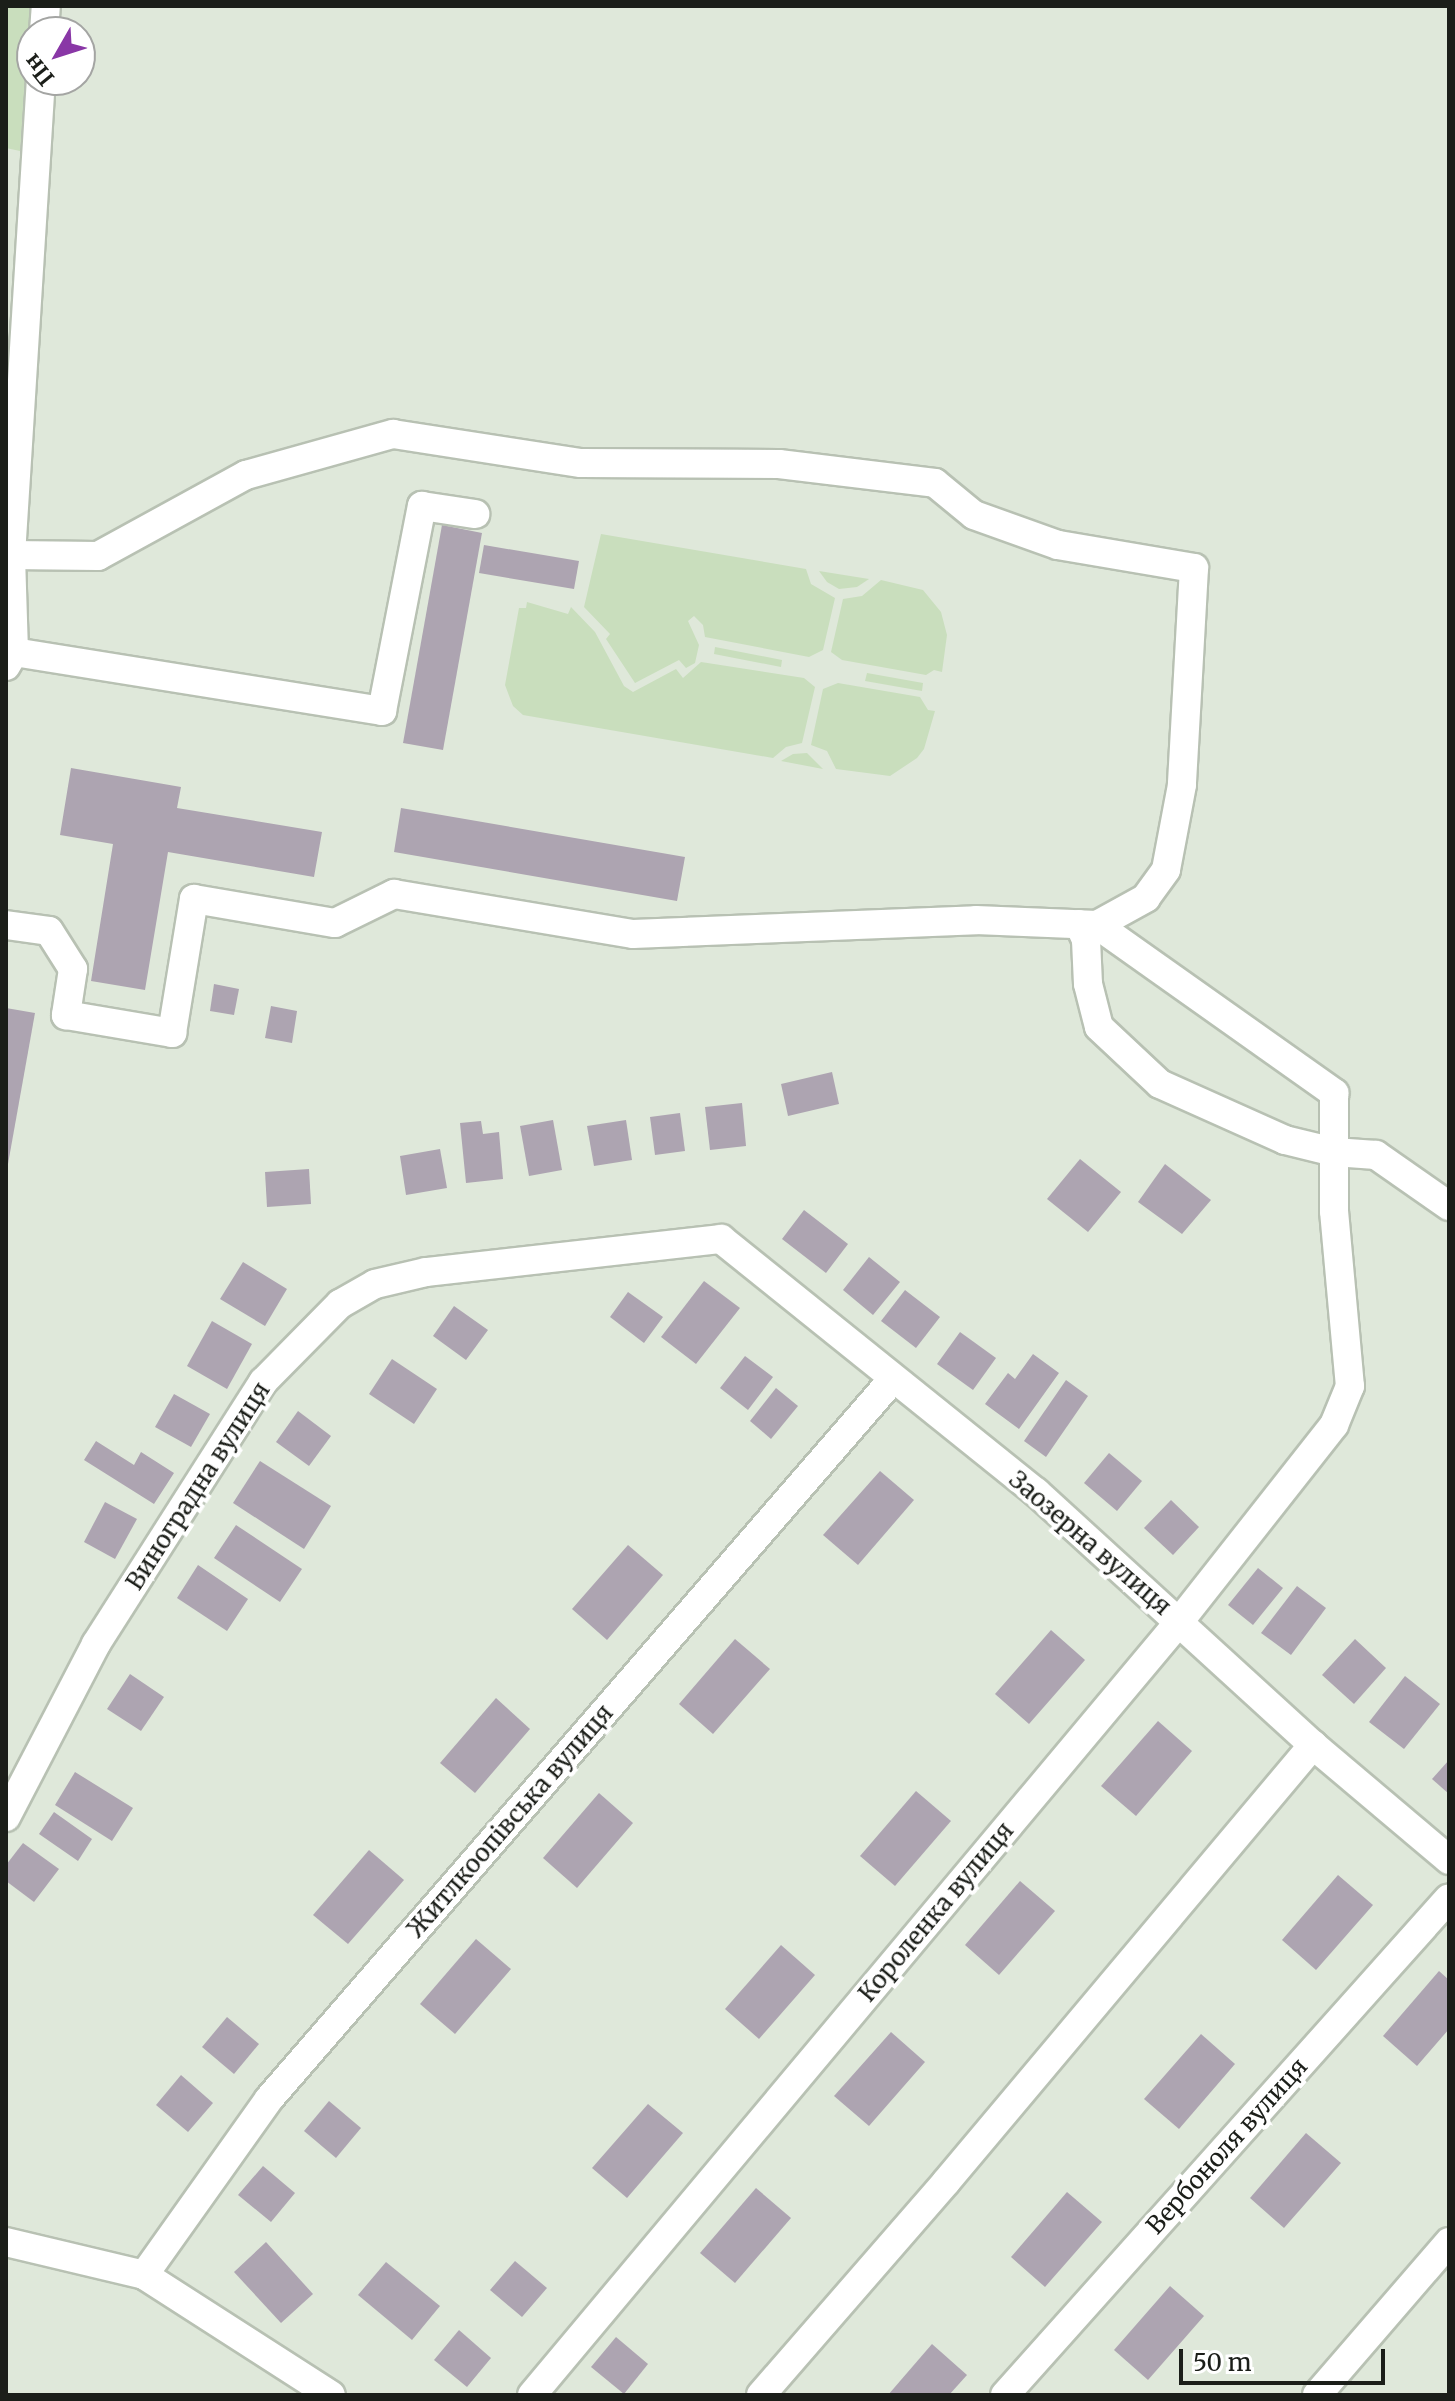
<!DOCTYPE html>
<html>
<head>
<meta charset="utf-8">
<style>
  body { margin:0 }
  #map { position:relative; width:1455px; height:2401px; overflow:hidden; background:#dfe8da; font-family:Merriweather,serif }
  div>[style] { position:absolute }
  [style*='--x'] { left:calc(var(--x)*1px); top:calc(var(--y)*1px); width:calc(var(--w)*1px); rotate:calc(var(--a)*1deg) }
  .green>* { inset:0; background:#c9debd }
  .building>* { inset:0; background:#ada4b1 }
  .roads { filter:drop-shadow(2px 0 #b8c1b3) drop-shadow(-2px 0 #b8c1b3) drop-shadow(0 2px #b8c1b3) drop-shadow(0 -2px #b8c1b3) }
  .minor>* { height:28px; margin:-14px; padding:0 14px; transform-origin:14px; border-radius:14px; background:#fff }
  span { translate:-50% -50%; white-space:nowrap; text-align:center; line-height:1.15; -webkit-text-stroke:8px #fff; paint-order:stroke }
  .street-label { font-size:24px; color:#1b1e19 }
  .frame { position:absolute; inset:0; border:8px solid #1b1e19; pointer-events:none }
  .north { position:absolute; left:16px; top:16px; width:80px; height:80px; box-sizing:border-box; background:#fff; border:2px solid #a4a5a3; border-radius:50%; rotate:231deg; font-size:22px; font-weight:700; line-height:32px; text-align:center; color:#1b1e19 }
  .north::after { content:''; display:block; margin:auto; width:28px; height:36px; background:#8937a6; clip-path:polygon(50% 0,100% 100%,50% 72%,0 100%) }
  .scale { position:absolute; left:1179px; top:2349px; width:206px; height:36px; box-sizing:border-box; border:4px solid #1b1e19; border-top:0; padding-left:10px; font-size:24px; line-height:28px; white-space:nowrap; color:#1b1e19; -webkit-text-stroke:6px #fff; paint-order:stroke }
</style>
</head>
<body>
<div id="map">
  <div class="green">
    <i style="clip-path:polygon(6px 6px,32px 6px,20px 151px,6px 148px)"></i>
    <i style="clip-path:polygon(601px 534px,806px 569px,811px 584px,835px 598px,823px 650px,809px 657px,705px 637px,703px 625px,694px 616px,688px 621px,699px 645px,695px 663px,686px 668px,679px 660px,635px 683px,606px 639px,610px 634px,584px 607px)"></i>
    <i style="clip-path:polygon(819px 571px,869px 579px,857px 587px,839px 589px,827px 582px)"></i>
    <i style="clip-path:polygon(881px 580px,923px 590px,941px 612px,947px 635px,942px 672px,934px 670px,926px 675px,842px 660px,831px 652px,843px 599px,862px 596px)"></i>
    <i style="clip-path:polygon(527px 602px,568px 614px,571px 607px,595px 632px,624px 686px,633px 692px,676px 669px,683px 678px,701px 662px,804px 678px,815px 687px,802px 743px,786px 747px,773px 758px,523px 715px,513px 706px,505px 685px,519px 608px,526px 608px)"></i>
    <i style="clip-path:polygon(715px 647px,782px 660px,781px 667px,714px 654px)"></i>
    <i style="clip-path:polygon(867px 673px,923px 683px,922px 691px,865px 681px)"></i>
    <i style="clip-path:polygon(838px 683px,920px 697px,928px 710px,935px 711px,924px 749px,917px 758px,890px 776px,836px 769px,827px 751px,811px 745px,823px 689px)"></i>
    <i style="clip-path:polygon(807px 753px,823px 769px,781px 761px,793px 754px)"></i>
  </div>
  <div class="building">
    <i style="clip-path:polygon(442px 525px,482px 533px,443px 750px,403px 743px)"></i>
    <i style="clip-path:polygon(484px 545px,579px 561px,574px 589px,479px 573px)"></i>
    <i style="clip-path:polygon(71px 768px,181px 787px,177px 808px,322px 832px,314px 877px,168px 852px,145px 990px,91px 981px,113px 844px,60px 835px)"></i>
    <i style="clip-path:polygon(401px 808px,685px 857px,677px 901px,394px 852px)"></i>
    <i style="clip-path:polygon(214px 984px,239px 989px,234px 1015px,210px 1011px)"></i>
    <i style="clip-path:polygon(271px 1006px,297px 1011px,292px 1043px,265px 1038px)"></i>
    <i style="clip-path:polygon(6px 1008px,35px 1013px,8px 1164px,6px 1164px)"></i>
    <i style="clip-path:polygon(832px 1072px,839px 1104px,788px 1116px,781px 1084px)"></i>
    <i style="clip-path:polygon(742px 1103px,746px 1146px,710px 1150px,705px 1107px)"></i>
    <i style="clip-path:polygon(680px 1113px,685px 1151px,655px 1155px,650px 1117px)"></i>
    <i style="clip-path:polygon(553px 1120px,562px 1170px,529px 1176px,520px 1126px)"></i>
    <i style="clip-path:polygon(626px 1120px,632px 1160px,594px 1166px,587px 1126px)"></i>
    <i style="clip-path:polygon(481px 1121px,483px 1134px,499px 1132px,503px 1179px,466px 1183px,460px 1123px)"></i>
    <i style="clip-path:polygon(440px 1149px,447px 1188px,406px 1195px,400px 1156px)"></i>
    <i style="clip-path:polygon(1080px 1159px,1121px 1192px,1088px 1232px,1047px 1199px)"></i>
    <i style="clip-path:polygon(1165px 1164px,1211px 1200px,1182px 1234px,1138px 1202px)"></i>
    <i style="clip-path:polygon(309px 1169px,311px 1204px,267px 1207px,265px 1172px)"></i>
    <i style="clip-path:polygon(804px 1210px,848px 1244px,826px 1273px,782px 1239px)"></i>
    <i style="clip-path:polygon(869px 1257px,900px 1282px,873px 1315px,843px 1290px)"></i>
    <i style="clip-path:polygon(243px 1262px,287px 1289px,265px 1326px,220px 1299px)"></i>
    <i style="clip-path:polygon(704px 1281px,740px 1308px,696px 1364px,661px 1337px)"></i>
    <i style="clip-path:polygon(905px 1290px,940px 1317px,916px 1348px,881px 1321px)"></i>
    <i style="clip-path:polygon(628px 1292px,663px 1317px,644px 1343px,610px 1317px)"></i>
    <i style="clip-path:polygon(454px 1306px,488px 1330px,466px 1360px,433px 1336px)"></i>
    <i style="clip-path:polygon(212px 1321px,252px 1344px,227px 1389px,187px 1366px)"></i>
    <i style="clip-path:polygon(960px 1332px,996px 1358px,973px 1390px,937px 1364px)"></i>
    <i style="clip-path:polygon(1033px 1354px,1059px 1373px,1019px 1429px,985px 1404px,1008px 1373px,1015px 1379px)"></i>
    <i style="clip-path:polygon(745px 1356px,773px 1377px,748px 1410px,720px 1388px)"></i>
    <i style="clip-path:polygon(392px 1359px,437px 1389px,414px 1424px,369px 1394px)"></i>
    <i style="clip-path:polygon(1066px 1380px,1088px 1396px,1046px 1457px,1024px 1441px)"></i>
    <i style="clip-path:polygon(776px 1388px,798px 1406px,771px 1439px,750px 1421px)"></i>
    <i style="clip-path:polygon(174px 1394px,210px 1414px,191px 1447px,155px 1427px)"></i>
    <i style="clip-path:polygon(298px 1411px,331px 1436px,309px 1466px,276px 1442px)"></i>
    <i style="clip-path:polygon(96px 1441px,134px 1465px,141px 1452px,174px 1473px,154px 1504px,84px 1460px)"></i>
    <i style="clip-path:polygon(1109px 1453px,1142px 1481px,1117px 1511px,1084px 1483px)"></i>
    <i style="clip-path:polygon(260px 1461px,331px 1506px,304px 1549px,233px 1503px)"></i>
    <i style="clip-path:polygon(880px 1471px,914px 1500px,858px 1565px,823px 1535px)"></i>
    <i style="clip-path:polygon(1171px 1500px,1199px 1527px,1173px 1555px,1144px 1528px)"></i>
    <i style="clip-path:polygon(105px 1502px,137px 1519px,115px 1559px,84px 1542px)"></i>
    <i style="clip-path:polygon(236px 1525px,302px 1569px,280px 1602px,214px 1558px)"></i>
    <i style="clip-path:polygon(628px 1545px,663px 1575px,607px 1640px,572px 1609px)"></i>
    <i style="clip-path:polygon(198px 1565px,248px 1599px,227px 1631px,177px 1598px)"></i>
    <i style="clip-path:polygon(1258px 1568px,1283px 1588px,1253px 1625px,1228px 1605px)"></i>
    <i style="clip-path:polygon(1297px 1586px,1326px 1608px,1291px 1655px,1261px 1633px)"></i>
    <i style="clip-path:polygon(1051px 1630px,1085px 1660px,1029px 1724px,995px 1694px)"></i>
    <i style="clip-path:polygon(735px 1639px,770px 1669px,713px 1734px,679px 1704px)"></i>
    <i style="clip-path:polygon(1355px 1639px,1386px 1668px,1354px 1704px,1322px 1675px)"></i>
    <i style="clip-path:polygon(130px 1674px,164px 1697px,141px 1731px,107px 1709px)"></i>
    <i style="clip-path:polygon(1405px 1676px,1440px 1704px,1404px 1749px,1369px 1722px)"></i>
    <i style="clip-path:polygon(496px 1698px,530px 1729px,475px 1793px,440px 1763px)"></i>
    <i style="clip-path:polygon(1158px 1721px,1192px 1751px,1136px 1816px,1101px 1786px)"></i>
    <i style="clip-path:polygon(1449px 1760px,1449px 1794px,1432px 1779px)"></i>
    <i style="clip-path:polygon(75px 1772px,133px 1808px,112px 1841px,55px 1805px)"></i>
    <i style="clip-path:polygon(916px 1791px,951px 1821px,895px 1886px,860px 1856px)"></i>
    <i style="clip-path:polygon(599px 1793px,633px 1823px,577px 1888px,543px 1858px)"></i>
    <i style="clip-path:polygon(54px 1812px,92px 1839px,78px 1861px,39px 1834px)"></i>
    <i style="clip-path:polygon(23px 1843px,59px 1869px,34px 1902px,6px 1881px,6px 1865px)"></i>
    <i style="clip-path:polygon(369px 1850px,404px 1880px,348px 1944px,313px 1915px)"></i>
    <i style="clip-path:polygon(1338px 1875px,1373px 1905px,1316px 1970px,1282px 1940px)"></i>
    <i style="clip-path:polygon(1020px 1881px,1055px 1911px,999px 1975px,965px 1945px)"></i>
    <i style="clip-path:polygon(476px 1939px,511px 1969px,455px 2034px,420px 2004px)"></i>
    <i style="clip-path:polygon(781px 1945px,815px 1975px,759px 2039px,725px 2009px)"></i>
    <i style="clip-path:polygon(1439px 1971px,1449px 1980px,1449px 2029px,1417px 2066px,1383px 2036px)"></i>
    <i style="clip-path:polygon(227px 2017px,259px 2044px,234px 2074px,202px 2047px)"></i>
    <i style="clip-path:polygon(891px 2032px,925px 2062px,869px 2126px,834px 2096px)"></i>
    <i style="clip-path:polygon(1201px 2034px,1235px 2064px,1179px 2129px,1144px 2099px)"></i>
    <i style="clip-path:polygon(181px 2075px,213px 2103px,188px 2132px,156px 2105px)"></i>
    <i style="clip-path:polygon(329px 2101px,361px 2128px,336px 2158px,304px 2131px)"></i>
    <i style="clip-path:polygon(648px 2104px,683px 2133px,627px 2198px,592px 2168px)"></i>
    <i style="clip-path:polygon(1306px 2133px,1341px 2163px,1284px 2228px,1250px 2198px)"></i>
    <i style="clip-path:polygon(263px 2166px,295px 2193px,271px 2222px,238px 2195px)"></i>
    <i style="clip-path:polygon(756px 2188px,791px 2218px,735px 2283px,700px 2253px)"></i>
    <i style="clip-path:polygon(1067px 2192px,1102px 2222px,1045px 2287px,1011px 2257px)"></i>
    <i style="clip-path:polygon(266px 2242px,313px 2294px,281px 2323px,234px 2272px)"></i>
    <i style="clip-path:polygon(515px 2261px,547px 2288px,522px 2317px,490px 2290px)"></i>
    <i style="clip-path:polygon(386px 2262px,440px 2306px,412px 2340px,358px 2295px)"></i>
    <i style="clip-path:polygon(1170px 2286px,1204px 2316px,1148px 2380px,1114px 2350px)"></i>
    <i style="clip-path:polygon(459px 2330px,491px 2358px,467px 2387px,434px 2360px)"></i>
    <i style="clip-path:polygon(616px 2337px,648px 2364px,624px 2394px,591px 2367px)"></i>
    <i style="clip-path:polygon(932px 2344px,967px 2375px,949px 2395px,888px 2395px)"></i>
  </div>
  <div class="roads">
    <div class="minor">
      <i style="--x:44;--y:32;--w:26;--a:-86"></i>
      <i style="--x:11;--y:555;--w:87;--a:0.7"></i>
      <i style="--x:98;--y:556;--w:169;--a:-28.7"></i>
      <i style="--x:246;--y:475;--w:153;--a:-15.6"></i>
      <i style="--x:393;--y:434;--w:190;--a:8.8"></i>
      <i style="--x:581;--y:463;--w:198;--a:0.3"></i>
      <i style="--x:779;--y:464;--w:157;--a:6.9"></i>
      <i style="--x:935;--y:483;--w:50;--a:39.4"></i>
      <i style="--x:974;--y:515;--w:89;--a:19.7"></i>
      <i style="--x:1058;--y:545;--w:138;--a:9.6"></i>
      <i style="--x:1194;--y:568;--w:217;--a:93.2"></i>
      <i style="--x:1182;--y:785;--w:86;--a:100.7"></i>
      <i style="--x:1166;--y:870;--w:34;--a:126"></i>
      <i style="--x:1146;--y:898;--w:56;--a:151.1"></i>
      <i style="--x:14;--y:652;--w:373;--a:9.1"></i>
      <i style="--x:382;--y:711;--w:209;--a:-79"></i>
      <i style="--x:422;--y:506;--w:54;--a:8.6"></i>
      <i style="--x:6;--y:666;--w:16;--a:-60"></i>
      <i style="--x:14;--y:652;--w:97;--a:-91.8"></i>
      <i style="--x:11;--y:555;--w:476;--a:-86.4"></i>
      <i style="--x:1079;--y:924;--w:17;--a:66"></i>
      <i style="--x:1086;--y:940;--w:44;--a:87.4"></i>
      <i style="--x:1088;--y:984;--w:44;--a:75.7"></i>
      <i style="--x:1099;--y:1027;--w:83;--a:43.1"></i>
      <i style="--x:1160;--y:1084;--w:137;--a:24.1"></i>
      <i style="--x:1285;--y:1140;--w:50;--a:13.8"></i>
      <i style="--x:1334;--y:1152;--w:42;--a:4.1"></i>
      <i style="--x:1376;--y:1155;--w:89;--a:34.9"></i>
      <i style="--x:6;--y:925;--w:43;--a:7.9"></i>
      <i style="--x:49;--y:931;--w:45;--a:57.7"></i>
      <i style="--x:73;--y:969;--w:47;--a:98.7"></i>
      <i style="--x:66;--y:1015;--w:108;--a:9.6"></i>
      <i style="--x:172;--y:1033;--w:136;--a:-80.7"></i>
      <i style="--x:194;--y:899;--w:143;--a:9.7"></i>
      <i style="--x:335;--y:923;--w:66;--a:-26.2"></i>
      <i style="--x:394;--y:894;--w:242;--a:9.5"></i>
      <i style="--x:633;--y:934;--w:343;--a:-2.3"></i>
      <i style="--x:976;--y:920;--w:121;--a:2.4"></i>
      <i style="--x:1097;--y:925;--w:291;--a:35.3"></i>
      <i style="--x:1334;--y:1093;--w:118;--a:90"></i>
      <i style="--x:1334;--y:1211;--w:176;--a:84.8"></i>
      <i style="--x:1350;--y:1386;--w:42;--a:112.3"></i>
      <i style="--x:1334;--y:1425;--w:251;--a:128.2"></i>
      <i style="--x:1179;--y:1622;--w:1008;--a:129.93"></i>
      <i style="--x:6;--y:1817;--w:195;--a:-62.5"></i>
      <i style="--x:96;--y:1644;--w:311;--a:-57.5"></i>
      <i style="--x:263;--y:1382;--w:110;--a:-45.4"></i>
      <i style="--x:340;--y:1304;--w:40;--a:-29.7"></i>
      <i style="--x:375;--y:1284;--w:52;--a:-13.2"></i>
      <i style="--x:426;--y:1272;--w:297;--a:-6.4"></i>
      <i style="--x:721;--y:1239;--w:404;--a:38.8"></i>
      <i style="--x:1036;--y:1492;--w:375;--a:42.4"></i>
      <i style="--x:1313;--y:1745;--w:178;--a:40.2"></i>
      <i style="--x:6;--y:2242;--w:142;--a:13.4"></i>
      <i style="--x:144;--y:2275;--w:222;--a:32.7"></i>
      <i style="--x:144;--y:2275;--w:216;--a:-54.6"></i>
      <i style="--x:269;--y:2099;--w:953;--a:-49.09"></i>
      <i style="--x:761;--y:2395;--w:282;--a:-49"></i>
      <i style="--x:946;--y:2182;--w:571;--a:-49.98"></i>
      <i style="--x:1005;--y:2395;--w:666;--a:-48.22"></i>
      <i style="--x:1317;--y:2395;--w:202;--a:-49.2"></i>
    </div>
  </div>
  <div class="street-label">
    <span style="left:198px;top:1486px;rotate:-57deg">Виноградна вулиця</span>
    <span style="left:1090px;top:1543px;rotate:41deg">Заозерна вулиця</span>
    <span style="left:510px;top:1821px;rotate:-49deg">Житлкоопівська вулиця</span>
    <span style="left:936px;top:1912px;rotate:-50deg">Короленка вулиця</span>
    <span style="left:1227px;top:2146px;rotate:-48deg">Вербоноля вулиця</span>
  </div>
  <div class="frame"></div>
  <div class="north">Пн</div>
  <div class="scale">50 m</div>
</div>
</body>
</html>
